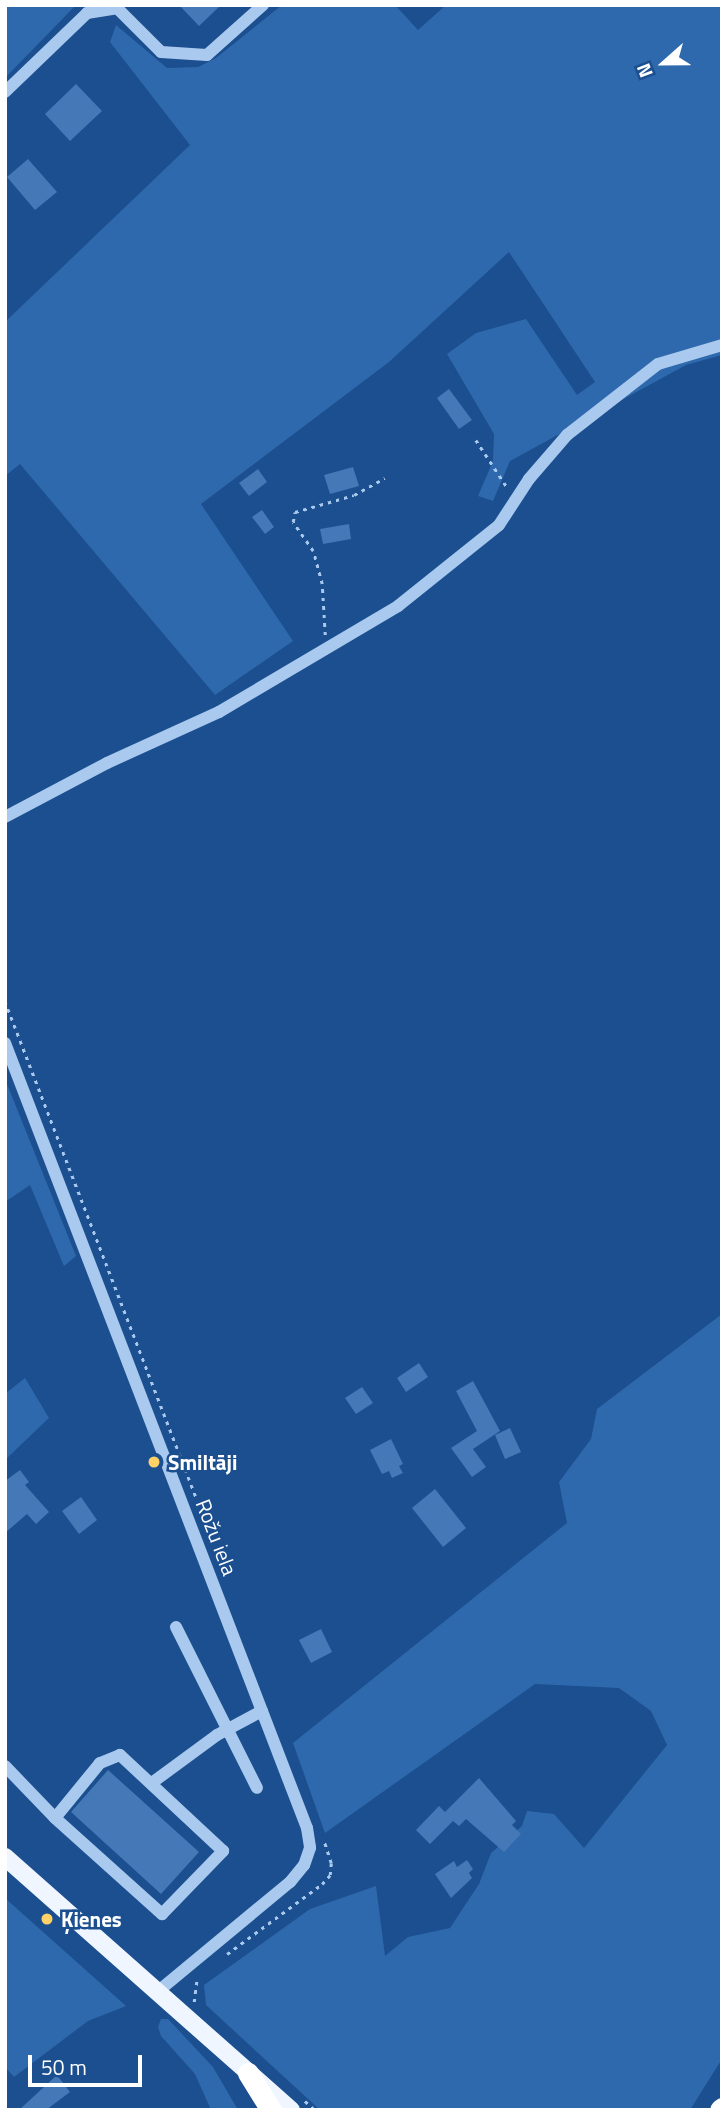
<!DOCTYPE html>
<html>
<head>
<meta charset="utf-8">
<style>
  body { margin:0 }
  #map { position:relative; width:727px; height:2115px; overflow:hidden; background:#1b4f8f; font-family:"Titillium Web",sans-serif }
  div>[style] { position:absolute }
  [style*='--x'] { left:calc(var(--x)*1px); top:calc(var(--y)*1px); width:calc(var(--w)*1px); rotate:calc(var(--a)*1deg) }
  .green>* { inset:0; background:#2e69ad }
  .building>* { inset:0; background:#4478b7 }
  .path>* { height:2.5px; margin-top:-1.25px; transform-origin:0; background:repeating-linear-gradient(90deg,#a9c9ee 0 3.5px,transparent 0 8.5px) }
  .minor>* { height:12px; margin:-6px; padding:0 6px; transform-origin:6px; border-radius:6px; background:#a9c9ee }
  .major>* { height:18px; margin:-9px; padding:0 9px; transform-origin:9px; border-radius:9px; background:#f0f6ff }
  .highway>* { height:21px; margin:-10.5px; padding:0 10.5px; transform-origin:10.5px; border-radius:10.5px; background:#fff }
  .dots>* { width:19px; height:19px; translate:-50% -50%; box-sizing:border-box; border:4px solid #1b4f8f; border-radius:50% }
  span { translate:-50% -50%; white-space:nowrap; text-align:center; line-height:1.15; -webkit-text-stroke:5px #1b4f8f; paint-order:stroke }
  .poi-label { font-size:21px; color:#fff; font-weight:700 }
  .left { translate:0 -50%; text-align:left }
  .street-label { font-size:21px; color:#fff }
  .frame { position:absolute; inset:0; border:7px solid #fff; pointer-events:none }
  .north { position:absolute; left:629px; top:28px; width:70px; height:70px; -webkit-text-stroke:5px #1b4f8f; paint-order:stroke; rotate:249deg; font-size:19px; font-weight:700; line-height:28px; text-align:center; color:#fff }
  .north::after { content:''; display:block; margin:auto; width:24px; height:32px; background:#fff; clip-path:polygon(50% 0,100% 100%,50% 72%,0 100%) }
  .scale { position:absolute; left:28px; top:2055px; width:114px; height:32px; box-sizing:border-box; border:4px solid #fff; border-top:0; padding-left:9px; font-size:21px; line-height:24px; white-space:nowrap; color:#fff; -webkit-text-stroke:5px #1b4f8f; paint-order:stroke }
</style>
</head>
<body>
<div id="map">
  <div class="green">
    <i style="clip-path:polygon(5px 5px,76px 5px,5px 78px)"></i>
    <i style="clip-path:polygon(282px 5px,395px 5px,418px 30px,446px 5px,722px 5px,722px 355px,686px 365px,510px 461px,493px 501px,478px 496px,493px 461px,494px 434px,447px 354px,476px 333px,526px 319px,577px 395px,595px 382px,509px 252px,389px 362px,201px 504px,293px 641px,215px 695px,20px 464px,5px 476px,5px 322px,190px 145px,110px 42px,116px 25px,167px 68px,198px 67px,216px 58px)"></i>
    <i style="clip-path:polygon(5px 1079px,76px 1256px,64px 1266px,30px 1185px,5px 1202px)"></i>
    <i style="clip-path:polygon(722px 1314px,722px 2059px,690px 2110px,320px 2110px,206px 2005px,204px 1985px,310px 1909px,376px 1886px,385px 1956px,408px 1937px,450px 1928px,479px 1884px,491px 1853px,522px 1826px,527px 1811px,554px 1814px,584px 1848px,667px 1745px,651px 1711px,619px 1688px,535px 1684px,325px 1833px,293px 1743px,567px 1523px,559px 1482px,591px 1439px,597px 1409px)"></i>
    <i style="clip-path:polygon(25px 1378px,49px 1418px,5px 1460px,5px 1394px)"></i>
    <i style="clip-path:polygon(5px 1898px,126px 2006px,88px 2021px,14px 2077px,5px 2067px)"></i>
    <i style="clip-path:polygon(161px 2019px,168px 2019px,213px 2067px,238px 2110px,211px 2110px,195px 2074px,161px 2036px,158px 2027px)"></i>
  </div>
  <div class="building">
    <i style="clip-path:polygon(179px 5px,221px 5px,199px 26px)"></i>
    <i style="clip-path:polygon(76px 84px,102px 111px,70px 141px,45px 114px)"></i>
    <i style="clip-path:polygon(28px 159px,57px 192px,35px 210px,7px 177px)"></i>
    <i style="clip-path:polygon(449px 389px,472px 420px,459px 429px,437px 398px)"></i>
    <i style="clip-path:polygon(353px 467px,359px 486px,330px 494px,324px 475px)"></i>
    <i style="clip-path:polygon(258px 469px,267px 482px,249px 496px,239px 483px)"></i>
    <i style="clip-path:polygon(262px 510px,274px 527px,265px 534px,252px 517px)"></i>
    <i style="clip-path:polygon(349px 524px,351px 539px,323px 544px,320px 529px)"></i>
    <i style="clip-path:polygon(419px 1363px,428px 1377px,406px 1392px,397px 1378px)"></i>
    <i style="clip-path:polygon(473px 1381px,500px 1431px,473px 1449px,486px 1467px,472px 1477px,451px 1448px,477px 1431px,456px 1391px)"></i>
    <i style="clip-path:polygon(362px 1387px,373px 1403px,356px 1414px,345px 1398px)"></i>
    <i style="clip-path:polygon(510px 1428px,521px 1452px,505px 1459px,495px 1435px)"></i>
    <i style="clip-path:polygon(391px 1439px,403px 1464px,399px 1466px,403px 1473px,392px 1478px,389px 1471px,382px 1474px,370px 1450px)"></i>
    <i style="clip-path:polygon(20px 1470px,29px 1482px,25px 1485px,49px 1512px,36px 1524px,27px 1514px,5px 1533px,5px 1481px)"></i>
    <i style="clip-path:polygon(435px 1489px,466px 1528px,443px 1547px,412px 1508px)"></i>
    <i style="clip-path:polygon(81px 1497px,97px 1520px,79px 1534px,62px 1511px)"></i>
    <i style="clip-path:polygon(321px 1629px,332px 1652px,311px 1663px,299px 1640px)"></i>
    <i style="clip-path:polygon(108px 1770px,199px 1852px,161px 1894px,71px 1812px)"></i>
    <i style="clip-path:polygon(479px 1778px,516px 1821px,512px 1825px,521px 1834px,504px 1852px,466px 1819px,459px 1826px,453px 1821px,430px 1844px,416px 1830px,439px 1806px,445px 1812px)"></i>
    <i style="clip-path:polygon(467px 1860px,473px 1869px,469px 1873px,472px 1878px,451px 1898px,435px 1874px,454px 1861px,457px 1867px)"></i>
    <i style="clip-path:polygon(57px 2075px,70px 2092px,46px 2110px,19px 2110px)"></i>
  </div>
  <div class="path">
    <i style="--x:476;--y:440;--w:56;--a:56.6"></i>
    <i style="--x:325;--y:635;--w:51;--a:-93.4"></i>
    <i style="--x:322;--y:584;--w:34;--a:-105"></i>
    <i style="--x:313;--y:551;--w:35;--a:-125"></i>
    <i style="--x:293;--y:522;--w:10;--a:-79"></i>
    <i style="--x:295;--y:512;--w:61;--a:-16.1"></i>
    <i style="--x:354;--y:495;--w:35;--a:-29"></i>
    <i style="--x:5;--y:1001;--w:532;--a:68.94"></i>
    <i style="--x:227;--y:1954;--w:118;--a:-36.4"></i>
    <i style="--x:322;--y:1884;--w:12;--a:-48"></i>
    <i style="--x:330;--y:1875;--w:12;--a:-85"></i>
    <i style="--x:331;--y:1863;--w:22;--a:-108"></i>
    <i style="--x:194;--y:2002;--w:24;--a:-83"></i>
    <i style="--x:305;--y:2101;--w:13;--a:42"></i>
  </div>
  <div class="minor">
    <i style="--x:5;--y:92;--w:114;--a:-43.9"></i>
    <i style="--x:87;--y:13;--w:30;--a:-9"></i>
    <i style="--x:117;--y:8;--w:62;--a:45"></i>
    <i style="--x:161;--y:52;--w:46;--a:3.7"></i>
    <i style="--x:207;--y:55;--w:75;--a:-41.8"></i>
    <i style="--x:5;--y:817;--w:115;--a:-27.9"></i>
    <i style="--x:107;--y:763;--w:123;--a:-24.5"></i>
    <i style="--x:219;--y:712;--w:208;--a:-30.6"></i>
    <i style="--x:398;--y:606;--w:129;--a:-38.7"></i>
    <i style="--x:499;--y:525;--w:55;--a:-56.9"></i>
    <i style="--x:529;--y:479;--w:58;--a:-49.2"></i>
    <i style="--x:567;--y:435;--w:115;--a:-38"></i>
    <i style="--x:658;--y:364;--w:67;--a:-16.5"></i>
    <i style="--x:5;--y:1043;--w:841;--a:68.96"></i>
    <i style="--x:307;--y:1828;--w:20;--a:81"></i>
    <i style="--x:310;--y:1848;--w:18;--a:109"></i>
    <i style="--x:304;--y:1865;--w:22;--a:129"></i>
    <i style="--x:290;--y:1882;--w:173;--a:140.4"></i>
    <i style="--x:176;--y:1627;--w:180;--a:63.3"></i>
    <i style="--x:5;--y:1766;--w:72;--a:46.1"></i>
    <i style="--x:55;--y:1818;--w:144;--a:41.9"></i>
    <i style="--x:162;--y:1914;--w:88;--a:-45.9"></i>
    <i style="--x:223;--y:1851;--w:141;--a:-137"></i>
    <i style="--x:120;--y:1755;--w:22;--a:158"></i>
    <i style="--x:100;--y:1763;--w:71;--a:129.3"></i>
    <i style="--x:153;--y:1782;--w:79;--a:-36.3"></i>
    <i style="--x:217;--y:1735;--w:51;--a:-28.1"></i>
  </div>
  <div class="major">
    <i style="--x:5;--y:1857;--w:382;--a:41.5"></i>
  </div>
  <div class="highway">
    <i style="--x:248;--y:2073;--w:44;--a:58.1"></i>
    <i style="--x:720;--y:2110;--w:3;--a:-45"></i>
  </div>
  <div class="dots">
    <i style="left:154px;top:1462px;background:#ffd166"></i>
    <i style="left:47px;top:1919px;background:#ffd166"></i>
  </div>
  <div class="poi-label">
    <span class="left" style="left:168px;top:1462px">Smiltāji</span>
    <span class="left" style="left:61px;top:1919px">Ķienes</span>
  </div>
  <div class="street-label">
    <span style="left:217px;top:1537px;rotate:69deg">Rožu iela</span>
  </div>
  <div class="frame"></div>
  <div class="north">N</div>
  <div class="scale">50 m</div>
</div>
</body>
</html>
